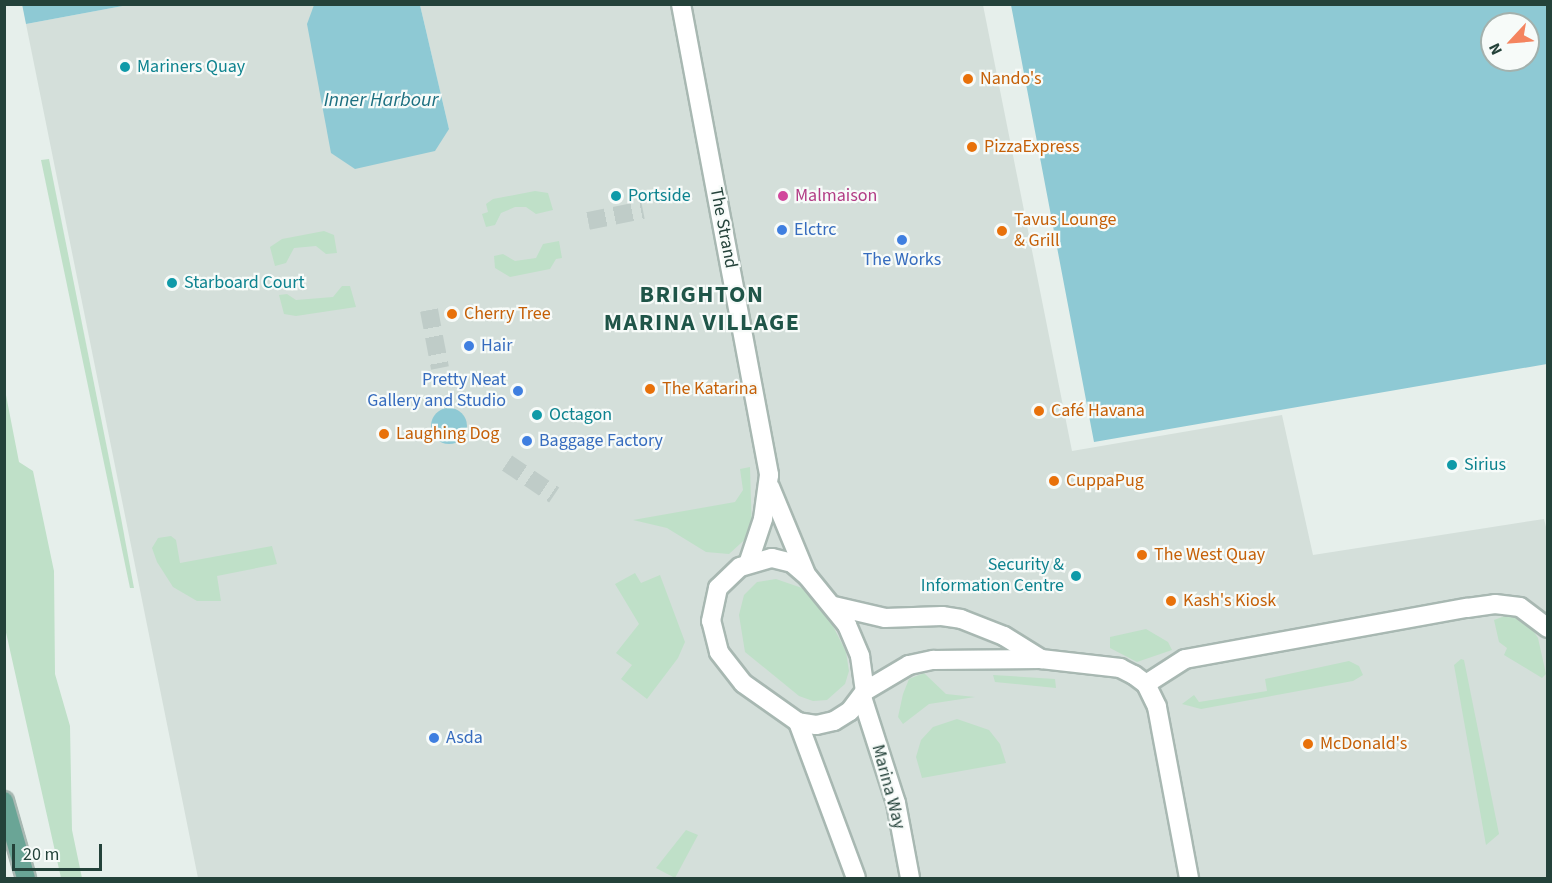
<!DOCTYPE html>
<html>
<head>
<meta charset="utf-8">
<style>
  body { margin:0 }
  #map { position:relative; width:1552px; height:883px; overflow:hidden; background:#e6efeb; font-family:"Source Sans 3",sans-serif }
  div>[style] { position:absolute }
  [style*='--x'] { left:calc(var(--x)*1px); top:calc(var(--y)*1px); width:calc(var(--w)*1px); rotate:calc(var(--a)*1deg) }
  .built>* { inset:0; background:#d4dfda }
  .green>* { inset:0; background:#bfe0c8 }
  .water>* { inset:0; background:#8ec9d4 }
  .round { border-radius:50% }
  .minor-tunnel>* { height:18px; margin-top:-9px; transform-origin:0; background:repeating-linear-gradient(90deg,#bfccc8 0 18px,transparent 0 27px) }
  .roads { filter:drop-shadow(2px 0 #a8b8b2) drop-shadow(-2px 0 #a8b8b2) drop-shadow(0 2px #a8b8b2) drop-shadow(0 -2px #a8b8b2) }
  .minor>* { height:18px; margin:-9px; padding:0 9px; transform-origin:9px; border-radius:9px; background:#fff }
  .major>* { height:18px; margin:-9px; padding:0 9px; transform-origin:9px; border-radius:9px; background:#6aa596 }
  .dots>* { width:16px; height:16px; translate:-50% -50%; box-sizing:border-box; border:3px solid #f7fbf9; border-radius:50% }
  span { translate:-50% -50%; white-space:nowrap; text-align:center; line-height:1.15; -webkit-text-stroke:4.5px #f7fbf9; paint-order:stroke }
  .culture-label { font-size:18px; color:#0d838f }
  .left { translate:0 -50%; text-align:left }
  .right { translate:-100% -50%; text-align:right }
  .food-label { font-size:18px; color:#c56008 }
  .hotel-label { font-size:18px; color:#b23c85 }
  .street-label { font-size:18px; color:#24423a }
  .shop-label { font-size:18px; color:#366cbe }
  .water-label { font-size:20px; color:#1c6f80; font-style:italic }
  .district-label { font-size:24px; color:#1f5548; font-weight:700; letter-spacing:1.5px }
  .frame { position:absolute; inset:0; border:6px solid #24423a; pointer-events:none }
  .north { position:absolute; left:1480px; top:12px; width:60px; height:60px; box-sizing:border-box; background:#f7fbf9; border:2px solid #a3b1ad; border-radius:50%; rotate:244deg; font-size:16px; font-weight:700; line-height:24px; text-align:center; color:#24423a }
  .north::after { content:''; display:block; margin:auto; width:21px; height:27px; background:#f4845f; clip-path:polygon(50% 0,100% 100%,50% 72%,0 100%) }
  .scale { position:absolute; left:12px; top:844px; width:90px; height:27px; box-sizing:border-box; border:3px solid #24423a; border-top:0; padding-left:8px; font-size:18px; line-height:21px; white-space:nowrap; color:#24423a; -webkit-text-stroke:4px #f7fbf9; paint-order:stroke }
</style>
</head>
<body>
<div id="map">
  <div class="built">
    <i style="clip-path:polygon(128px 5px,314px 5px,449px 129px,420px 5px,983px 5px,1072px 451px,1282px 415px,1313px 555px,1544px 519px,1548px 535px,1547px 878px,198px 878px,26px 24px)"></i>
  </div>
  <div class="green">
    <i style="clip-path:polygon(49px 159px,121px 518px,134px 588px,130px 588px,41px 160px)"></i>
    <i style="clip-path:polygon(535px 191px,548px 193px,553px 210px,536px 214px,526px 207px,515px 207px,501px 213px,495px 225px,486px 227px,482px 214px,488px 212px,486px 204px,493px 199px)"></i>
    <i style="clip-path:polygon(324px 231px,334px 235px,337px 253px,326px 254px,316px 246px,294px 248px,286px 263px,275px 266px,270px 247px,282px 239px)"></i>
    <i style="clip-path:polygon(559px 241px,562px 258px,556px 259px,550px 269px,510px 277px,495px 268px,494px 256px,503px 254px,515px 261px,536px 258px,543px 244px)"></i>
    <i style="clip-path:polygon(342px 286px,350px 286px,356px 307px,296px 316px,284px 314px,279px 295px,287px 294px,296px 300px,333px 297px)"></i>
    <i style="clip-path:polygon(5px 390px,19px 462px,33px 471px,54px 571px,55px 674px,70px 726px,72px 830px,82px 878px,61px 878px,5px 628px)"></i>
    <i style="clip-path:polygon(750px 467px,752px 533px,729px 554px,706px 552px,667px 528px,633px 520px,735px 502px,743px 490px,740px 469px)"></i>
    <i style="clip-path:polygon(171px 536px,176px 540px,180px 563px,272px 546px,277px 564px,217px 576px,221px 601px,197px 601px,173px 587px,157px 562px,152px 548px,158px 538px)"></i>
    <i style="clip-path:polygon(635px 573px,641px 583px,660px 575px,685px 642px,678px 658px,647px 699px,621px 679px,632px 665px,616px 653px,639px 624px,615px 584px)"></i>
    <i style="clip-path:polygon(776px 579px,802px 588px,815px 601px,828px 616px,846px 652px,849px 671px,845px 684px,827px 700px,813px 701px,799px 696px,745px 652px,739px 615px,744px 595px,757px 582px)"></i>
    <i style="clip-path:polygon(1510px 614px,1530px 626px,1538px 638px,1546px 674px,1542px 678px,1504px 655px,1507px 648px,1499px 642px,1494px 620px)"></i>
    <i style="clip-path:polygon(1146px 629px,1168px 642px,1172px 650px,1137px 662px,1110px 648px,1110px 637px)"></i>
    <i style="clip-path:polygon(1461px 659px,1464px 660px,1499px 834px,1486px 845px,1454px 665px)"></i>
    <i style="clip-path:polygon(1349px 661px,1359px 666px,1363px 675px,1353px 681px,1201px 709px,1182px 704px,1194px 695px,1199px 702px,1267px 691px,1265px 679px)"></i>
    <i style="clip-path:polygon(924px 673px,946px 694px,975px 697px,929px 704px,903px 724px,898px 717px,903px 694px,909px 679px)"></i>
    <i style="clip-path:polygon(993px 675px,1055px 679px,1056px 688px,995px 682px)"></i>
    <i style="clip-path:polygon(957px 719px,989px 730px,1000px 744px,1006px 763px,922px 778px,916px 757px,921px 740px,933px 727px)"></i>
    <i style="clip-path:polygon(686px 830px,698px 835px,675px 878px,656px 868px)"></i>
  </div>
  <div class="water">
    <i style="clip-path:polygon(22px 4px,128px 4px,128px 5px,26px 24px)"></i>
    <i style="clip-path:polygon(314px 5px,420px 5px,449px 129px,435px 151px,355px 169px,331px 153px,307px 24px)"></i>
    <i style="clip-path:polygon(evenodd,1011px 5px,1547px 5px,1547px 364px,1094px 442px,1011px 5px,1492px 24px,1528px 24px,1528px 60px,1492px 60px,1492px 24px)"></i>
    <i class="round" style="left:431px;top:408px;width:36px;height:36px"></i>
  </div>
  <div class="minor-tunnel">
    <i style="--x:588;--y:221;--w:56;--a:-11.3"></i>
    <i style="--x:429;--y:310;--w:59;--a:79.3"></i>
    <i style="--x:507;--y:463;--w:57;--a:34.2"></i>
  </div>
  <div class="roads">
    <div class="minor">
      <i style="--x:681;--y:4;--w:479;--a:79.4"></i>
      <i style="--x:769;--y:475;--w:44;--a:97.8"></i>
      <i style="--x:763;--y:519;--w:47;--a:108.4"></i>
      <i style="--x:770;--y:487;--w:94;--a:67.5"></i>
      <i style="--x:772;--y:558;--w:21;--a:14"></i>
      <i style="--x:792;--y:563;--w:21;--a:41"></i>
      <i style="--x:808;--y:577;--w:62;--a:50.9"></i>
      <i style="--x:847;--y:625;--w:34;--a:67"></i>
      <i style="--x:860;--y:656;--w:35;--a:82"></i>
      <i style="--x:865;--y:691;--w:25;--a:127"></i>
      <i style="--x:850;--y:711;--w:19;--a:148"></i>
      <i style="--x:834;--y:721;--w:18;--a:167"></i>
      <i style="--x:816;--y:725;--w:18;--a:-171"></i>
      <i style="--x:798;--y:722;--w:67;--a:-144.7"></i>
      <i style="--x:743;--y:683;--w:39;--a:-128"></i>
      <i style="--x:719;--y:652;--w:32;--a:-104"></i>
      <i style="--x:711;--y:621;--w:34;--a:-78"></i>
      <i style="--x:718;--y:588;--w:30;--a:-44"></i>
      <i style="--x:740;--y:567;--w:33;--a:-16"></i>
      <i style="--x:834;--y:606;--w:52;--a:13.2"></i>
      <i style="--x:885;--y:618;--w:57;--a:-2"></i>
      <i style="--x:942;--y:616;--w:19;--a:9"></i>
      <i style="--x:961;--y:619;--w:46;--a:21.6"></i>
      <i style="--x:1004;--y:636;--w:44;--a:31.9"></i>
      <i style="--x:1146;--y:684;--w:46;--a:-32.7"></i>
      <i style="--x:1185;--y:659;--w:287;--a:-10.3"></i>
      <i style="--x:1467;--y:608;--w:28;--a:-8"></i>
      <i style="--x:1495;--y:604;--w:25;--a:7"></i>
      <i style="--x:1520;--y:607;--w:35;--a:37"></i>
      <i style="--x:865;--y:691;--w:51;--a:-30.6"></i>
      <i style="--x:909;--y:665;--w:25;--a:-12"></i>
      <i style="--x:933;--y:660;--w:108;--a:-0.5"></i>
      <i style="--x:1041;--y:659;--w:80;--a:6.5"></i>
      <i style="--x:1120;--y:668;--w:16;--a:27"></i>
      <i style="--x:1134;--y:675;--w:15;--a:37"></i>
      <i style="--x:1146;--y:684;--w:25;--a:64"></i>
      <i style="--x:1157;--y:707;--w:174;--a:79.4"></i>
      <i style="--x:862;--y:697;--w:111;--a:72.2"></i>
      <i style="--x:896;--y:803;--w:76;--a:79.4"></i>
      <i style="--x:798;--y:722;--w:166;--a:69.6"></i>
    </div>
    <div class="major">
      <i style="--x:4;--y:801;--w:80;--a:74.1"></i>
    </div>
  </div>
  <div class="dots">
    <i style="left:125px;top:67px;background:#0f9aa8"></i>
    <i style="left:968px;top:79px;background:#e8710a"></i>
    <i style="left:972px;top:147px;background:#e8710a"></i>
    <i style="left:616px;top:196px;background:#0f9aa8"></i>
    <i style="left:783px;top:196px;background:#d1479c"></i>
    <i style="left:782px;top:230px;background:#3f7fe0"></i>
    <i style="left:1002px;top:231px;background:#e8710a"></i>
    <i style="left:902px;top:240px;background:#3f7fe0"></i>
    <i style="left:172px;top:283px;background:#0f9aa8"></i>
    <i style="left:452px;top:314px;background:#e8710a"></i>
    <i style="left:469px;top:346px;background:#3f7fe0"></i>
    <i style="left:650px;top:389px;background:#e8710a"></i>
    <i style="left:518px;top:391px;background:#3f7fe0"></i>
    <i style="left:1039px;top:411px;background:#e8710a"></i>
    <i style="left:537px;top:415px;background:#0f9aa8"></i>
    <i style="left:384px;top:434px;background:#e8710a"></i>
    <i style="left:527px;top:441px;background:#3f7fe0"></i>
    <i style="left:1452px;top:465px;background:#0f9aa8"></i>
    <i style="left:1054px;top:481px;background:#e8710a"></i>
    <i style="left:1142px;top:555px;background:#e8710a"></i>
    <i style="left:1076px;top:576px;background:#0f9aa8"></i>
    <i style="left:1171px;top:601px;background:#e8710a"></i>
    <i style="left:434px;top:738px;background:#3f7fe0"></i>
    <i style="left:1308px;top:744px;background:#e8710a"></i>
  </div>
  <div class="culture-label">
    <span class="left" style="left:137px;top:67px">Mariners Quay</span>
    <span class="left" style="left:628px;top:196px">Portside</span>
    <span class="left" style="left:184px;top:283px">Starboard Court</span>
    <span class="left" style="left:549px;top:415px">Octagon</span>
    <span class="left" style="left:1464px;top:465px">Sirius</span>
    <span class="right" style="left:1064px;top:576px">Security &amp;<br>Information Centre</span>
  </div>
  <div class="food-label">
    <span class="left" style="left:980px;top:79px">Nando's</span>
    <span class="left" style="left:984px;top:147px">PizzaExpress</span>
    <span class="left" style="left:1014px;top:231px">Tavus Lounge<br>&amp; Grill</span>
    <span class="left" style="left:464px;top:314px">Cherry Tree</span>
    <span class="left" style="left:662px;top:389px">The Katarina</span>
    <span class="left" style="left:1051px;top:411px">Café Havana</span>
    <span class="left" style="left:396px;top:434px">Laughing Dog</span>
    <span class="left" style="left:1066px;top:481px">CuppaPug</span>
    <span class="left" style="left:1154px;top:555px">The West Quay</span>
    <span class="left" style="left:1183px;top:601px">Kash's Kiosk</span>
    <span class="left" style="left:1320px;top:744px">McDonald's</span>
  </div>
  <div class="hotel-label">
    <span class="left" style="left:795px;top:196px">Malmaison</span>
  </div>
  <div class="street-label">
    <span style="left:723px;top:228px;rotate:79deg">The Strand</span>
    <span style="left:888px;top:787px;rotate:75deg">Marina Way</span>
  </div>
  <div class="shop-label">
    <span class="left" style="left:794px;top:230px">Elctrc</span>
    <span style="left:902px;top:260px">The Works</span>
    <span class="left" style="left:481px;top:346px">Hair</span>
    <span class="right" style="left:506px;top:391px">Pretty Neat<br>Gallery and Studio</span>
    <span class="left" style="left:539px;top:441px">Baggage Factory</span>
    <span class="left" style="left:446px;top:738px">Asda</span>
  </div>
  <div class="water-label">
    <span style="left:381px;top:100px">Inner Harbour</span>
  </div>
  <div class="district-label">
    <span style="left:702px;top:309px">BRIGHTON<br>MARINA VILLAGE</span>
  </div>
  <div class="frame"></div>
  <div class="north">N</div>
  <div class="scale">20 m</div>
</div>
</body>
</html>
